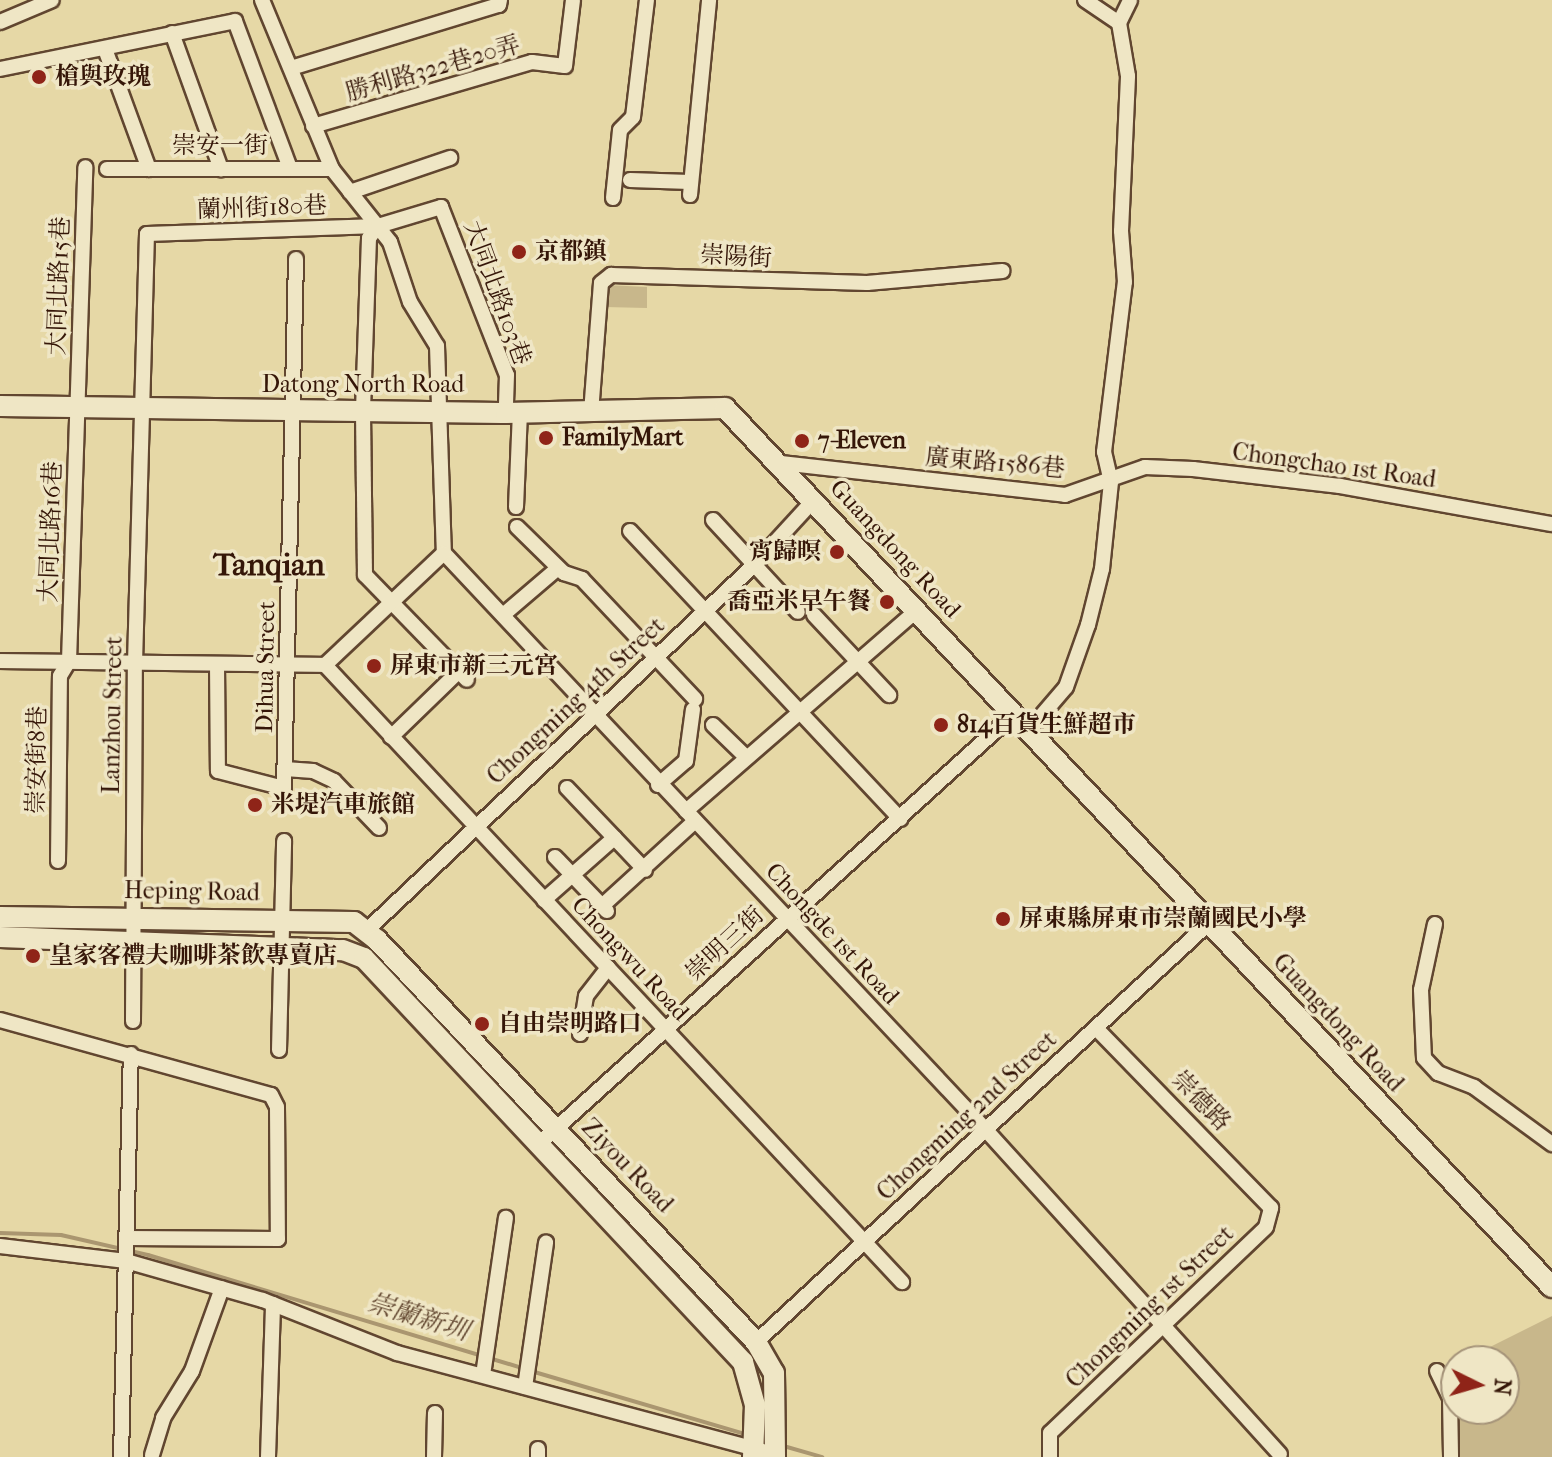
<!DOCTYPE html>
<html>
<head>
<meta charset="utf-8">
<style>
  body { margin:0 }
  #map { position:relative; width:1552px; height:1457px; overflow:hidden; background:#e6d8a6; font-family:"IM FELL French Canon","Noto Serif TC",serif }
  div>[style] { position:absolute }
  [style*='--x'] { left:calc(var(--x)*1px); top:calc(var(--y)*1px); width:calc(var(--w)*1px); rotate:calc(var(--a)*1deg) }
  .green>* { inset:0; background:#c8b78b }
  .stream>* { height:4px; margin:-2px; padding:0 2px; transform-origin:2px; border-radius:2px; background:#aa9670 }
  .roads { filter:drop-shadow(2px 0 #614630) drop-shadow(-2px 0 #614630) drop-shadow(0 2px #614630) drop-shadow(0 -2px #614630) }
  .street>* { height:14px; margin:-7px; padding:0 7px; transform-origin:7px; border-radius:7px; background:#efe6c5 }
  .secondary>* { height:20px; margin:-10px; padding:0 10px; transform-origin:10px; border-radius:10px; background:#efe6c5 }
  .dots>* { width:22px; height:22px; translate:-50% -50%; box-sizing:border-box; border:4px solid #efe6c5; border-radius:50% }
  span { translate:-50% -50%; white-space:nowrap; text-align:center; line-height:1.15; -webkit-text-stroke:7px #efe6c5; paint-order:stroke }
  .street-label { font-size:24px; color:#351608 }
  .poi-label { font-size:24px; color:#351608; font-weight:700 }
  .left { translate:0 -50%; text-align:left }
  .right { translate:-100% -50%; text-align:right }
  .water-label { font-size:26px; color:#644932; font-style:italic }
  .district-label { font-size:32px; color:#351608; font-weight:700 }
  .north { position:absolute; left:1440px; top:1345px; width:80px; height:80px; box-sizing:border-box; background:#efe6c5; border:2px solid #a59379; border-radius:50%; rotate:95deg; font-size:22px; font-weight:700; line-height:32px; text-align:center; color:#351608 }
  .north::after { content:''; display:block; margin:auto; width:28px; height:36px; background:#8f2418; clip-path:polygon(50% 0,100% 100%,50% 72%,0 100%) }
</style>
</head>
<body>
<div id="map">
  <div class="green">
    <i style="clip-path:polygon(606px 285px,647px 287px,647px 308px,605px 307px)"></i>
    <i style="clip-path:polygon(1552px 1316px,1552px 1457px,1459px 1457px,1458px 1409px,1504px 1409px,1504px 1361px,1462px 1361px)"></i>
  </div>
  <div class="stream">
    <i style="--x:0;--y:1233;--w:61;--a:1.9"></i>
    <i style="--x:61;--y:1235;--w:89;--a:12.9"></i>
    <i style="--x:148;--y:1255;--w:392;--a:16.8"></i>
    <i style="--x:531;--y:1371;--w:227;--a:16.4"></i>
    <i style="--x:780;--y:1445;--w:44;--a:15.9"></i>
  </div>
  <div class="roads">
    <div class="street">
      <i style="--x:262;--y:0;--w:183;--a:67.5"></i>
      <i style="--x:332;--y:169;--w:93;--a:51.5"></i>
      <i style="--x:390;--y:242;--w:63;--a:71.6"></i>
      <i style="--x:410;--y:302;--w:52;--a:58.5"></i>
      <i style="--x:437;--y:346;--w:207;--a:88.1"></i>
      <i style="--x:444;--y:553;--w:790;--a:46.79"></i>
      <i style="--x:985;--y:1129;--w:439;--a:47.8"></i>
      <i style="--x:0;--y:22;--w:56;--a:-22.9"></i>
      <i style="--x:1119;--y:23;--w:25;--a:-64"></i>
      <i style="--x:172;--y:33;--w:145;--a:70.2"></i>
      <i style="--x:105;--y:49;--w:128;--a:69.9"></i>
      <i style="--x:291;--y:68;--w:217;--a:-16.9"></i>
      <i style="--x:499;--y:5;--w:5;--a:-79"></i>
      <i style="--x:0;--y:69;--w:240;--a:-11.5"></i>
      <i style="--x:235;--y:21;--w:157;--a:69.5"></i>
      <i style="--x:313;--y:126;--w:228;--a:-16.3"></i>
      <i style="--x:532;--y:62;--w:33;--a:7"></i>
      <i style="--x:565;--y:66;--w:66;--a:-83.1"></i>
      <i style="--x:107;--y:169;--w:225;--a:0"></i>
      <i style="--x:630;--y:180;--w:60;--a:1.9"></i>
      <i style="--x:350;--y:192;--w:106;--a:-18.8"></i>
      <i style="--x:690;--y:195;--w:196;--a:-84.4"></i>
      <i style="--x:613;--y:198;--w:68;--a:-84.1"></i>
      <i style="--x:620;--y:130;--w:18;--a:-45"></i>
      <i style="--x:633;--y:117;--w:118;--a:-83.2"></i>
      <i style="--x:378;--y:226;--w:15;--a:127"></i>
      <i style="--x:369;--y:238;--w:174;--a:92"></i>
      <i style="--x:363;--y:412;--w:163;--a:89.3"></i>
      <i style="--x:365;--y:575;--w:146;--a:45.8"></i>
      <i style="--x:591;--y:413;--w:130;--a:-85.6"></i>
      <i style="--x:601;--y:283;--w:13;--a:-39"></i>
      <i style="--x:611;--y:275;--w:256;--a:1.8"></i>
      <i style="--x:867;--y:283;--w:136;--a:-5.1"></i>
      <i style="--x:781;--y:463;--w:286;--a:6.4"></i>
      <i style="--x:1065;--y:495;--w:85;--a:-19.3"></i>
      <i style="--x:1145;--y:467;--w:48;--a:2.4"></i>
      <i style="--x:1193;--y:469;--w:148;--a:6.6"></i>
      <i style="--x:1340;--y:486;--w:215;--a:10.2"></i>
      <i style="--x:516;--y:507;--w:94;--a:-87.6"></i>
      <i style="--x:713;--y:520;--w:125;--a:47.3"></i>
      <i style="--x:517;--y:527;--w:66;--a:44.4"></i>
      <i style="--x:564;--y:573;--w:19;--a:18"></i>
      <i style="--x:582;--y:579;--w:165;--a:46.7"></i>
      <i style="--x:630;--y:531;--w:395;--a:46.8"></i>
      <i style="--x:503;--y:615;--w:72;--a:-40.5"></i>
      <i style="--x:814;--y:615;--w:110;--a:46.8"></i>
      <i style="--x:0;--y:661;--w:325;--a:0.7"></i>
      <i style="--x:325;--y:665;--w:163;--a:-43.3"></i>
      <i style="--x:217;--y:664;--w:107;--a:89.5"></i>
      <i style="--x:218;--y:771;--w:68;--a:14.4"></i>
      <i style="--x:284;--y:788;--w:529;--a:-88.7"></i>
      <i style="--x:325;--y:665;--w:845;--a:46.92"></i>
      <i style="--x:713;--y:725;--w:47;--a:44.1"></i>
      <i style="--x:1030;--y:729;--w:55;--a:-49.4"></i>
      <i style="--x:1066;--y:687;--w:66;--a:-70.5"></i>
      <i style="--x:1088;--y:625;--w:58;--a:-76"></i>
      <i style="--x:1102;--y:569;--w:87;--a:-84.1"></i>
      <i style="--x:1111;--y:482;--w:31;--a:-103"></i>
      <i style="--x:1104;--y:452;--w:171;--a:-83"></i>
      <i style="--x:1125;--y:282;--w:51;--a:-94.5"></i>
      <i style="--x:1121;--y:231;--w:155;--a:-87.4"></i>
      <i style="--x:1128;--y:76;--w:54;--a:-99.6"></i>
      <i style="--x:1119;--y:23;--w:41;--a:-145.9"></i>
      <i style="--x:391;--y:737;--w:93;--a:-44.1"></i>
      <i style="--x:285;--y:769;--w:28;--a:4"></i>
      <i style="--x:313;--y:771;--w:23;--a:25"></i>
      <i style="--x:334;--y:781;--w:65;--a:46.2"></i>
      <i style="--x:658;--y:785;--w:37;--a:-41"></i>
      <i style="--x:686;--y:761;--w:52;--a:-82.3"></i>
      <i style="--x:567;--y:788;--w:113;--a:46.4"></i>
      <i style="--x:686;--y:811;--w:306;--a:-41"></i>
      <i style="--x:555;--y:857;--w:75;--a:46.1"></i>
      <i style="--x:58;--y:861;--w:185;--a:-89.4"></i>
      <i style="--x:60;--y:676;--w:17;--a:-59"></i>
      <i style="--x:69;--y:661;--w:494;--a:-88.1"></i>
      <i style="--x:544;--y:900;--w:94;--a:-41.5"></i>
      <i style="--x:602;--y:906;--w:126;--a:-42.4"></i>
      <i style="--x:1435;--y:924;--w:67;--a:102"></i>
      <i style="--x:1421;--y:990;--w:68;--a:87.5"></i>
      <i style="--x:1424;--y:1058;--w:21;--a:47"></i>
      <i style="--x:1438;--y:1073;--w:39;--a:21"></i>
      <i style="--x:1474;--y:1087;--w:97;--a:36.2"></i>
      <i style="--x:366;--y:931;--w:535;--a:-43.33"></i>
      <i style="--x:755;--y:564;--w:86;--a:-47.4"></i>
      <i style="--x:0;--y:1020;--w:281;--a:15.5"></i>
      <i style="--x:271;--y:1095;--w:13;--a:63"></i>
      <i style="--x:277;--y:1107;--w:132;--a:89.6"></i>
      <i style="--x:278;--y:1239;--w:151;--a:-179.6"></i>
      <i style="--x:133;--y:1021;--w:358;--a:-89.7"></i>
      <i style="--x:135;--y:663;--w:429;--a:-88.4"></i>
      <i style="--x:147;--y:234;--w:231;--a:-2"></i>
      <i style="--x:378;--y:226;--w:66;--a:-16.8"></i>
      <i style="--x:441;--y:207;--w:180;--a:68.6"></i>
      <i style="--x:507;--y:375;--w:38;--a:92"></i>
      <i style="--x:580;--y:1034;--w:38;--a:-81"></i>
      <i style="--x:586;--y:996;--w:36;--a:-52"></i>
      <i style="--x:279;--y:1050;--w:209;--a:-88.6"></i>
      <i style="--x:538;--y:1145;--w:644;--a:-42.17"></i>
      <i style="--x:0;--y:1246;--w:127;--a:6.8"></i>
      <i style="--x:126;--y:1261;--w:142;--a:15.9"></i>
      <i style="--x:263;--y:1300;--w:144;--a:21.6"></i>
      <i style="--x:397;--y:1353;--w:378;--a:15"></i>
      <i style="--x:756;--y:1342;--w:617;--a:-42.77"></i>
      <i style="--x:1437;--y:1371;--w:30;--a:64"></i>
      <i style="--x:1450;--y:1398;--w:59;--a:89"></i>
      <i style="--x:483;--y:1375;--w:159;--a:-81.7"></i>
      <i style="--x:525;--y:1387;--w:146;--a:-81.7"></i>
      <i style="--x:152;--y:1455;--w:39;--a:-73"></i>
      <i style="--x:163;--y:1418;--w:55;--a:-58.3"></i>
      <i style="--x:192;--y:1371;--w:88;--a:-70.1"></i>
      <i style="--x:121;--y:1457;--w:403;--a:-88.6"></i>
      <i style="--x:268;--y:1457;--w:153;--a:-88.1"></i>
      <i style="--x:434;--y:1457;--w:44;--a:-88.7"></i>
      <i style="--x:538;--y:1457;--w:8;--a:-90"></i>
      <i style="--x:1050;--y:1457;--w:24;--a:-90"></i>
      <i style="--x:1050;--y:1433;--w:298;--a:-43.6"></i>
      <i style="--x:1266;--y:1227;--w:20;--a:-75"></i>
      <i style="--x:1271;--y:1208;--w:251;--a:-134.2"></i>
    </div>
    <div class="secondary">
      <i style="--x:0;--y:406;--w:506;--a:0.79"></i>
      <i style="--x:506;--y:413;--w:219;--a:-1.3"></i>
      <i style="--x:725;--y:408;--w:1207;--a:46.75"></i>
      <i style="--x:0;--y:917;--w:354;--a:0.8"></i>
      <i style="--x:354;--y:922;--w:29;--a:38"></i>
      <i style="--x:377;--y:940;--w:552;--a:46.69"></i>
      <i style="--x:756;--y:1342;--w:36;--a:60"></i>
      <i style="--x:774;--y:1373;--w:84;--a:89.3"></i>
      <i style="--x:0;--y:937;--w:343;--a:2.2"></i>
      <i style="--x:343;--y:950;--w:22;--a:21"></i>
      <i style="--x:364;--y:958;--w:554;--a:46.83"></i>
      <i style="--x:743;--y:1362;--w:45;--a:74.4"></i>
      <i style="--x:755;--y:1405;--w:52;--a:92.2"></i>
    </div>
  </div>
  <div class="dots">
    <i style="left:39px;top:77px;background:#8f2418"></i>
    <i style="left:519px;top:252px;background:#8f2418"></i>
    <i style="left:546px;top:438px;background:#8f2418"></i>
    <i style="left:802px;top:441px;background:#8f2418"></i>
    <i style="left:837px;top:552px;background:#8f2418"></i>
    <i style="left:887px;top:602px;background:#8f2418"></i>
    <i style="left:374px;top:666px;background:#8f2418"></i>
    <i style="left:941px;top:725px;background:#8f2418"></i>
    <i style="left:255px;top:805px;background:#8f2418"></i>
    <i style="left:1003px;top:919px;background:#8f2418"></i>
    <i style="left:33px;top:956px;background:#8f2418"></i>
    <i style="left:482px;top:1024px;background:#8f2418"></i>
  </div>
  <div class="street-label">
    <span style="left:433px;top:69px;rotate:-16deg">勝利路322巷20弄</span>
    <span style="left:220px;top:146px">崇安一街</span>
    <span style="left:262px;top:208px;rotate:-2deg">蘭州街180巷</span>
    <span style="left:736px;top:257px;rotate:3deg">崇陽街</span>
    <span style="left:59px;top:286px;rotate:-88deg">大同北路15巷</span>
    <span style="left:497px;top:293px;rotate:70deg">大同北路103巷</span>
    <span style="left:363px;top:385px">Datong North Road</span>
    <span style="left:995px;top:463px;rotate:5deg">廣東路1586巷</span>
    <span style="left:1334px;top:466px;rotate:8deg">Chongchao 1st Road</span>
    <span style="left:51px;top:532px;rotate:-88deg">大同北路16巷</span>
    <span style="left:895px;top:549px;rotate:47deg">Guangdong Road</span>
    <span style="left:266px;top:667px;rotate:-89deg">Dihua Street</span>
    <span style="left:576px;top:701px;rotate:-43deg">Chongming 4th Street</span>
    <span style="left:113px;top:715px;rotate:-89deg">Lanzhou Street</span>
    <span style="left:37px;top:760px;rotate:-89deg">崇安街8巷</span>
    <span style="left:192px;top:892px;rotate:1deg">Heping Road</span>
    <span style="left:832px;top:934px;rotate:47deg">Chongde 1st Road</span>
    <span style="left:725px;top:944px;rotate:-43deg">崇明三街</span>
    <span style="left:630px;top:959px;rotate:47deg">Chongwu Road</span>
    <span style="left:1338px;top:1023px;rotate:47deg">Guangdong Road</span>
    <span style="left:1201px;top:1101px;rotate:46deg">崇德路</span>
    <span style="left:967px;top:1116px;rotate:-43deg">Chongming 2nd Street</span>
    <span style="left:627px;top:1166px;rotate:46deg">Ziyou Road</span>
    <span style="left:1150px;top:1307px;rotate:-44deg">Chongming 1st Street</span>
  </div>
  <div class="poi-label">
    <span class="left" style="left:55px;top:77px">槍與玫瑰</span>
    <span class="left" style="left:535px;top:252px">京都鎮</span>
    <span class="left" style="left:562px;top:438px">FamilyMart</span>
    <span class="left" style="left:818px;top:441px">7-Eleven</span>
    <span class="right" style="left:821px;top:552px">宵歸暝</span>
    <span class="right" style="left:871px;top:602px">喬亞米早午餐</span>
    <span class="left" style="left:390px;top:666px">屏東市新三元宮</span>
    <span class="left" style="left:957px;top:725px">814百貨生鮮超市</span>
    <span class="left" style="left:271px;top:805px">米堤汽車旅館</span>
    <span class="left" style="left:1019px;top:919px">屏東縣屏東市崇蘭國民小學</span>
    <span class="left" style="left:49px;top:956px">皇家客禮夫咖啡茶飲專賣店</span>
    <span class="left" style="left:498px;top:1024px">自由崇明路口</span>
  </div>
  <div class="water-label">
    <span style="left:418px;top:1317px;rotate:17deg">崇蘭新圳</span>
  </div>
  <div class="district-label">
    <span style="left:269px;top:565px">Tanqian</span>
  </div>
  <div class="north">N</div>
</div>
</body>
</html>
